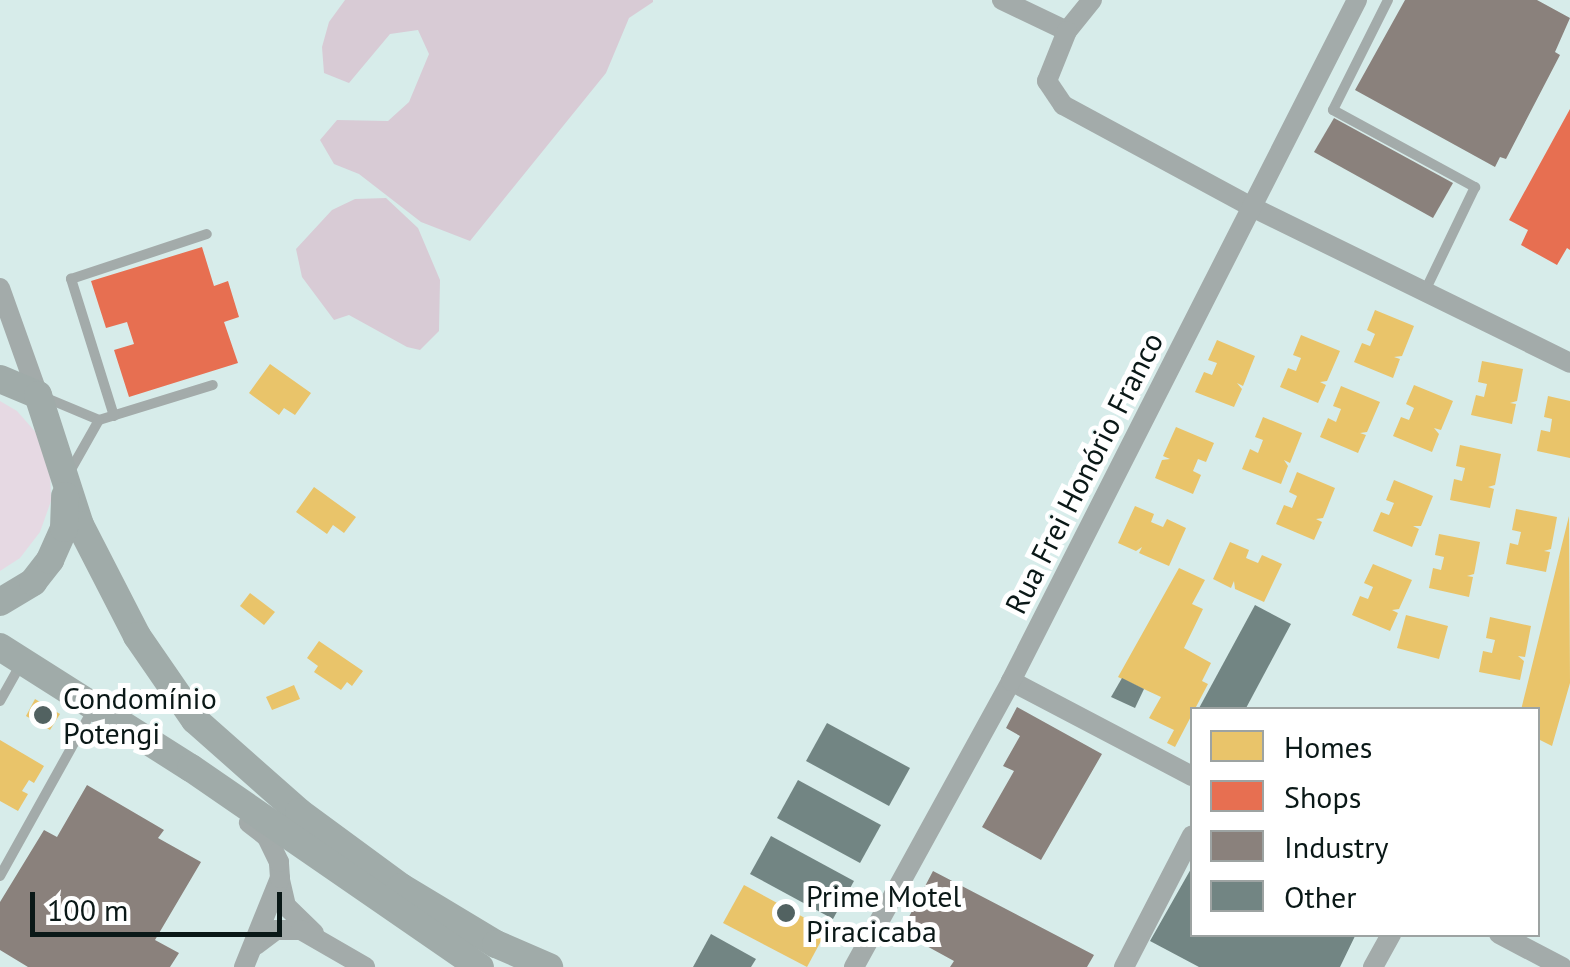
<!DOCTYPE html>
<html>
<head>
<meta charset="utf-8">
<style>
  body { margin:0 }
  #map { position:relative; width:1570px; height:967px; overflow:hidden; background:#d7ecea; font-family:"PT Sans",sans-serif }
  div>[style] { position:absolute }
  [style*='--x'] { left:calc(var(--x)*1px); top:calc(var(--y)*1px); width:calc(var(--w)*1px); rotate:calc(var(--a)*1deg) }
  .green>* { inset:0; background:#e6d9e3 }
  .forest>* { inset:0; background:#d8cbd5 }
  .homes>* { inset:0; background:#e9c46a }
  .shops>* { inset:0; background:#e76f51 }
  .industry>* { inset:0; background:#8a817c }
  .building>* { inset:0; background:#728583 }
  .service>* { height:10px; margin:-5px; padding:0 5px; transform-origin:5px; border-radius:5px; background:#a3abaa }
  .minor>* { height:20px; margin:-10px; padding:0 10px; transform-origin:10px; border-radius:10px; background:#a3abaa }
  .secondary>* { height:28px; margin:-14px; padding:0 14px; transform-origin:14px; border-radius:14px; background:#a0aba9 }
  .dots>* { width:28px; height:28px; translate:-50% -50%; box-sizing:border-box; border:5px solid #fff; border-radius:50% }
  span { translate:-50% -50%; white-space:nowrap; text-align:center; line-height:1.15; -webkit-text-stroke:10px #fff; paint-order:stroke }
  .street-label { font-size:30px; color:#0a1817 }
  .poi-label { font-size:30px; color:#0a1817 }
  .left { translate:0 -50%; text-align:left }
  .legend { position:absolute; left:1190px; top:707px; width:350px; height:230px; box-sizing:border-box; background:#fff; border:2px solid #9da3a2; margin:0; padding:12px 18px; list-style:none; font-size:30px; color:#0a1817 }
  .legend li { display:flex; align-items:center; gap:20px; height:50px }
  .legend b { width:50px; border:2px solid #9da3a2 }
  .scale { position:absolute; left:30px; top:892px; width:252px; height:45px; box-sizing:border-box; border:5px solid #0a1817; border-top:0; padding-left:12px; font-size:30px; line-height:35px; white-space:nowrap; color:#0a1817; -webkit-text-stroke:8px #fff; paint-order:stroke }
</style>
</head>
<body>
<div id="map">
  <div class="green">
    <i style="clip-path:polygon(0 401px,17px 411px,39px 436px,50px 467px,51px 501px,40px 532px,20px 558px,0 571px)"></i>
  </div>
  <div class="forest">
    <i style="clip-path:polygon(345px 0,653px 0,653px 2px,629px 18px,606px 73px,470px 241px,421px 222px,359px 174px,334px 164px,320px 140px,337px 120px,388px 121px,409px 102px,429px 54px,418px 30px,390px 34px,349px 83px,324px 73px,322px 47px,329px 22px)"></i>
    <i style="clip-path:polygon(386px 198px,418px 228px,440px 280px,439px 331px,420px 350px,407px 347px,349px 315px,334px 320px,302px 277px,296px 249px,332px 210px,355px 199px)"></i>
  </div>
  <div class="homes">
    <i style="clip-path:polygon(1375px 310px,1414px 326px,1402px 356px,1394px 357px,1400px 359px,1393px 378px,1354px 362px,1362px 343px,1370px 346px,1375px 334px,1367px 330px)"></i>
    <i style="clip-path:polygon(1301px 335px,1340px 351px,1327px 381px,1320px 382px,1326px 385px,1318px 403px,1280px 387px,1288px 368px,1296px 371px,1301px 358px,1293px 355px)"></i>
    <i style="clip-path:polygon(1217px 340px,1255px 356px,1243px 386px,1237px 383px,1242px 389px,1234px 407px,1195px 392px,1204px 372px,1212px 375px,1217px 363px,1208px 360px)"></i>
    <i style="clip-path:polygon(1482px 361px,1523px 369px,1517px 401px,1510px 403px,1516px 404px,1512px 424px,1471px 415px,1476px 395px,1484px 397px,1487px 384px,1478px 382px)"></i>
    <i style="clip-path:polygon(270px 364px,311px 393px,295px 415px,284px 408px,279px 415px,249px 393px)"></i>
    <i style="clip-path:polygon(1414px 385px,1453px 401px,1441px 430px,1434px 428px,1439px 434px,1432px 452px,1393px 436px,1401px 417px,1409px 420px,1414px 408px,1406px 404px)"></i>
    <i style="clip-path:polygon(1341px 386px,1380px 402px,1367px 432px,1360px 433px,1366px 435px,1358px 453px,1320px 437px,1328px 418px,1336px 422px,1341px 409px,1333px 406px)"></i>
    <i style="clip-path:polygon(1548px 396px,1570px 401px,1570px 458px,1537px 451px,1541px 430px,1550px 432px,1552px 419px,1544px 417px)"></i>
    <i style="clip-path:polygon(1263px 417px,1302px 433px,1290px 463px,1284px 460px,1288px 466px,1281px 484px,1242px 469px,1250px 449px,1258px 453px,1263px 440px,1255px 437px)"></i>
    <i style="clip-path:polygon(1176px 427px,1214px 443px,1206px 462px,1198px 459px,1193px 471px,1201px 475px,1193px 494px,1155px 478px,1162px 460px,1170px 459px,1163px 456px)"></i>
    <i style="clip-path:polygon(1460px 445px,1501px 454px,1495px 485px,1488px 487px,1494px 489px,1490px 508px,1450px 500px,1454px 479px,1462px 481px,1465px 468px,1456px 466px)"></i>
    <i style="clip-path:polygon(1297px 472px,1335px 488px,1323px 518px,1316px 519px,1322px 522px,1314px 540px,1276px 524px,1284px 505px,1292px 508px,1297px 496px,1289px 492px)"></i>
    <i style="clip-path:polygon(1394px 480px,1433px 496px,1421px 526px,1413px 526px,1419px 529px,1412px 547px,1373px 531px,1381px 512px,1389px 515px,1394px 503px,1386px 500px)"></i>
    <i style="clip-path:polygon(314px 487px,356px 517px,344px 533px,333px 525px,327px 534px,296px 512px)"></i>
    <i style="clip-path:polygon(1135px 506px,1154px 514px,1151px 522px,1163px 527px,1167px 519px,1186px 528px,1169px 566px,1139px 553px,1142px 547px,1136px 551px,1118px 543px)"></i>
    <i style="clip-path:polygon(1516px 509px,1557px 517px,1551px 549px,1544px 551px,1550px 552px,1546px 572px,1506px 564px,1510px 543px,1518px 545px,1521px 532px,1512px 530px)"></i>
    <i style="clip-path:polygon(1569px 516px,1570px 683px,1552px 746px,1538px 739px,1538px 710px,1521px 710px)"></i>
    <i style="clip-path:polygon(1439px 534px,1480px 542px,1474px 574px,1467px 576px,1473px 577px,1469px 597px,1429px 588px,1433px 568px,1441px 570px,1444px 557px,1435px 555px)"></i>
    <i style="clip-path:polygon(1230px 542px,1249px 550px,1246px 558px,1258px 563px,1262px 555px,1282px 564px,1264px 602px,1235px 589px,1234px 581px,1231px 588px,1213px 579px)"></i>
    <i style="clip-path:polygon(1373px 564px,1412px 580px,1399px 609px,1392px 610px,1398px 613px,1390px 631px,1352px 615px,1360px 596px,1368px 599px,1373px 587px,1364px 583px)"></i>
    <i style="clip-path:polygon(1179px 568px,1205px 580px,1192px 604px,1203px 609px,1184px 648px,1211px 663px,1202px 681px,1208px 684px,1175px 747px,1167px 743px,1174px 730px,1149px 718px,1161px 697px,1118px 677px)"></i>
    <i style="clip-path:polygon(250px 593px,275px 612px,264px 625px,240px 606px)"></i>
    <i style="clip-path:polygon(1406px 615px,1448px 626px,1439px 659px,1397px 648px)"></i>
    <i style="clip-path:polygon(1490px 617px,1531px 626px,1525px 657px,1518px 656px,1524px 661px,1520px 680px,1479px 672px,1483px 651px,1492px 653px,1495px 640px,1486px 638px)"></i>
    <i style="clip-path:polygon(319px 641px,363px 671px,352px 686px,347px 682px,341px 690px,314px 672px,318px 666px,307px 658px)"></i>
    <i style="clip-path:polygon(294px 685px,300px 699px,272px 710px,266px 697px)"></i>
    <i style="clip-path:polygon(35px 699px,60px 714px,50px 730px,26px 716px)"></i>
    <i style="clip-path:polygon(0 740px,44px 766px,34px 783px,29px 780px,22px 791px,28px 794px,18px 811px,0 801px)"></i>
    <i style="clip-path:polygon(744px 885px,827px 930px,807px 967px,723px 923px)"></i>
  </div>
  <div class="shops">
    <i style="clip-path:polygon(1570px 109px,1570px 250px,1567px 248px,1557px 265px,1521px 245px,1528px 230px,1509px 220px)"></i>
    <i style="clip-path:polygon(202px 247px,214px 286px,228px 281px,239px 317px,224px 322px,238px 363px,129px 397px,114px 350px,134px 344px,127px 322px,106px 328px,91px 281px)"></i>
    <i style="clip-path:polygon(1287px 934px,1323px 934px,1314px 949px)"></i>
  </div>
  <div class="industry">
    <i style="clip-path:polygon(1405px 0,1537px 0,1570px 18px,1555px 52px,1560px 55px,1506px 159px,1500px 157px,1495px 167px,1355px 90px)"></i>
    <i style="clip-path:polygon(1334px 118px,1453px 183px,1433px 218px,1314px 152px)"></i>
    <i style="clip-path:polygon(1017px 707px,1102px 754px,1041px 860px,982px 827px,1014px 771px,1003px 766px,1020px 736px,1006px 728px)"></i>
    <i style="clip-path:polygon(87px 785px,164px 830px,158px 838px,201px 862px,155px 940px,179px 953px,170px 967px,28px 967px,0 950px,0 902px,44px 830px,57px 837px)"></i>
    <i style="clip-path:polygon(933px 871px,1094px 955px,1087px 967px,950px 967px,954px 961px,901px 932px)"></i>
  </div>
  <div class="building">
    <i style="clip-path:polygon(1255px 605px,1291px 624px,1245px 710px,1198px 710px)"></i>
    <i style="clip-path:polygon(1122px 678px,1144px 689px,1135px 708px,1111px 697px)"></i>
    <i style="clip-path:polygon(827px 723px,910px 768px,889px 806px,806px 761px)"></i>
    <i style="clip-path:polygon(798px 780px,881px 825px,860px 863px,777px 818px)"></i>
    <i style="clip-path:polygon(771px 836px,854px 881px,833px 919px,750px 874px)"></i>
    <i style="clip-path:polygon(1192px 867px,1192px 934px,1356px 934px,1340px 967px,1199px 967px,1150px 941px)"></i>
    <i style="clip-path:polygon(711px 934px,756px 959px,751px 967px,693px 967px)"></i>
  </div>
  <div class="service">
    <i style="--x:1388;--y:0;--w:123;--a:116.6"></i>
    <i style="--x:1333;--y:110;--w:162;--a:28.5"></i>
    <i style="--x:1475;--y:187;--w:115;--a:115.7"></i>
    <i style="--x:44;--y:397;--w:60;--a:22.7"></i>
    <i style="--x:99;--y:420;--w:119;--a:-17.1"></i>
    <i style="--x:114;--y:416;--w:144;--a:-107.4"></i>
    <i style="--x:71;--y:279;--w:143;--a:-18.3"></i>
    <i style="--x:69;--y:473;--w:61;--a:-60.5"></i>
    <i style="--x:0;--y:701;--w:45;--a:-60.6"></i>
    <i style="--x:0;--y:876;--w:193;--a:-60.9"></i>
  </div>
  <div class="minor">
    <i style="--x:1002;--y:0;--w:72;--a:25.5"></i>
    <i style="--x:1092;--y:0;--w:40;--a:129"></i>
    <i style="--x:1067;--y:31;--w:54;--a:111.8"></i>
    <i style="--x:1047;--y:81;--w:29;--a:56"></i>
    <i style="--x:1063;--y:105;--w:215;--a:28.4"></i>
    <i style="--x:1252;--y:207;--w:354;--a:26.1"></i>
    <i style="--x:0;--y:288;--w:114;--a:70.4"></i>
    <i style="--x:1011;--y:681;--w:204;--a:27.7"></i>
    <i style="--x:280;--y:880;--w:27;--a:77"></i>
    <i style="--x:286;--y:906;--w:39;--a:44"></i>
    <i style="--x:1499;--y:934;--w:71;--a:27.6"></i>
    <i style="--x:256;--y:945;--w:25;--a:-37"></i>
    <i style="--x:276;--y:930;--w:25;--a:0"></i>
    <i style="--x:301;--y:930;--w:74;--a:30"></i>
    <i style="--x:244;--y:967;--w:96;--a:-68"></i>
    <i style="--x:280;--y:878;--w:16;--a:-94"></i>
    <i style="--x:279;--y:862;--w:28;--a:-116"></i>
    <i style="--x:267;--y:837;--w:23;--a:-142"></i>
    <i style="--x:854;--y:967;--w:326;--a:-61.2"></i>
    <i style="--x:1011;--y:681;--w:764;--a:-63.07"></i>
    <i style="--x:1124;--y:967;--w:148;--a:-62.7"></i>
    <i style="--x:1373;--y:967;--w:38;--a:-61"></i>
  </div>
  <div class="secondary">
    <i style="--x:0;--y:379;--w:41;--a:22.8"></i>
    <i style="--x:38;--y:395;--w:137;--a:72.1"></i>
    <i style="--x:80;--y:525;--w:125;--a:62.8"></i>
    <i style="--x:137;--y:636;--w:102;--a:55.4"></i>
    <i style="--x:195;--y:720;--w:139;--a:41.5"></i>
    <i style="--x:299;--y:812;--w:127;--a:36.3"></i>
    <i style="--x:401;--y:887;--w:111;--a:31"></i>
    <i style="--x:496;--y:944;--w:58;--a:23.5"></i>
    <i style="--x:0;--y:602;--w:39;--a:-31"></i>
    <i style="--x:33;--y:582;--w:28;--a:-52"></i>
    <i style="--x:50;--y:560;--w:35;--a:-66"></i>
    <i style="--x:64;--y:528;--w:32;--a:-88"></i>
    <i style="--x:0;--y:647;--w:226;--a:32.4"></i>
    <i style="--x:191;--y:768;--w:351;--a:34.6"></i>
  </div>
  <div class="dots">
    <i style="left:43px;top:715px;background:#526261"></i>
    <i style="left:786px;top:913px;background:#526261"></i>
  </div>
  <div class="street-label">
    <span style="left:1084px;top:473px;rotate:-63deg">Rua Frei Honório Franco</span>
  </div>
  <div class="poi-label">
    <span class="left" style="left:63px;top:715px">Condomínio<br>Potengi</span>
    <span class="left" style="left:806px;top:913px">Prime Motel<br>Piracicaba</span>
  </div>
  <ul class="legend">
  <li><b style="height:28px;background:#e9c46a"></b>Homes</li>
  <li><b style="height:28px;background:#e76f51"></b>Shops</li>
  <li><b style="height:28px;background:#8a817c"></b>Industry</li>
  <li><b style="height:28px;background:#728583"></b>Other</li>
  </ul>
  <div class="scale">100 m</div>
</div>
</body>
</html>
